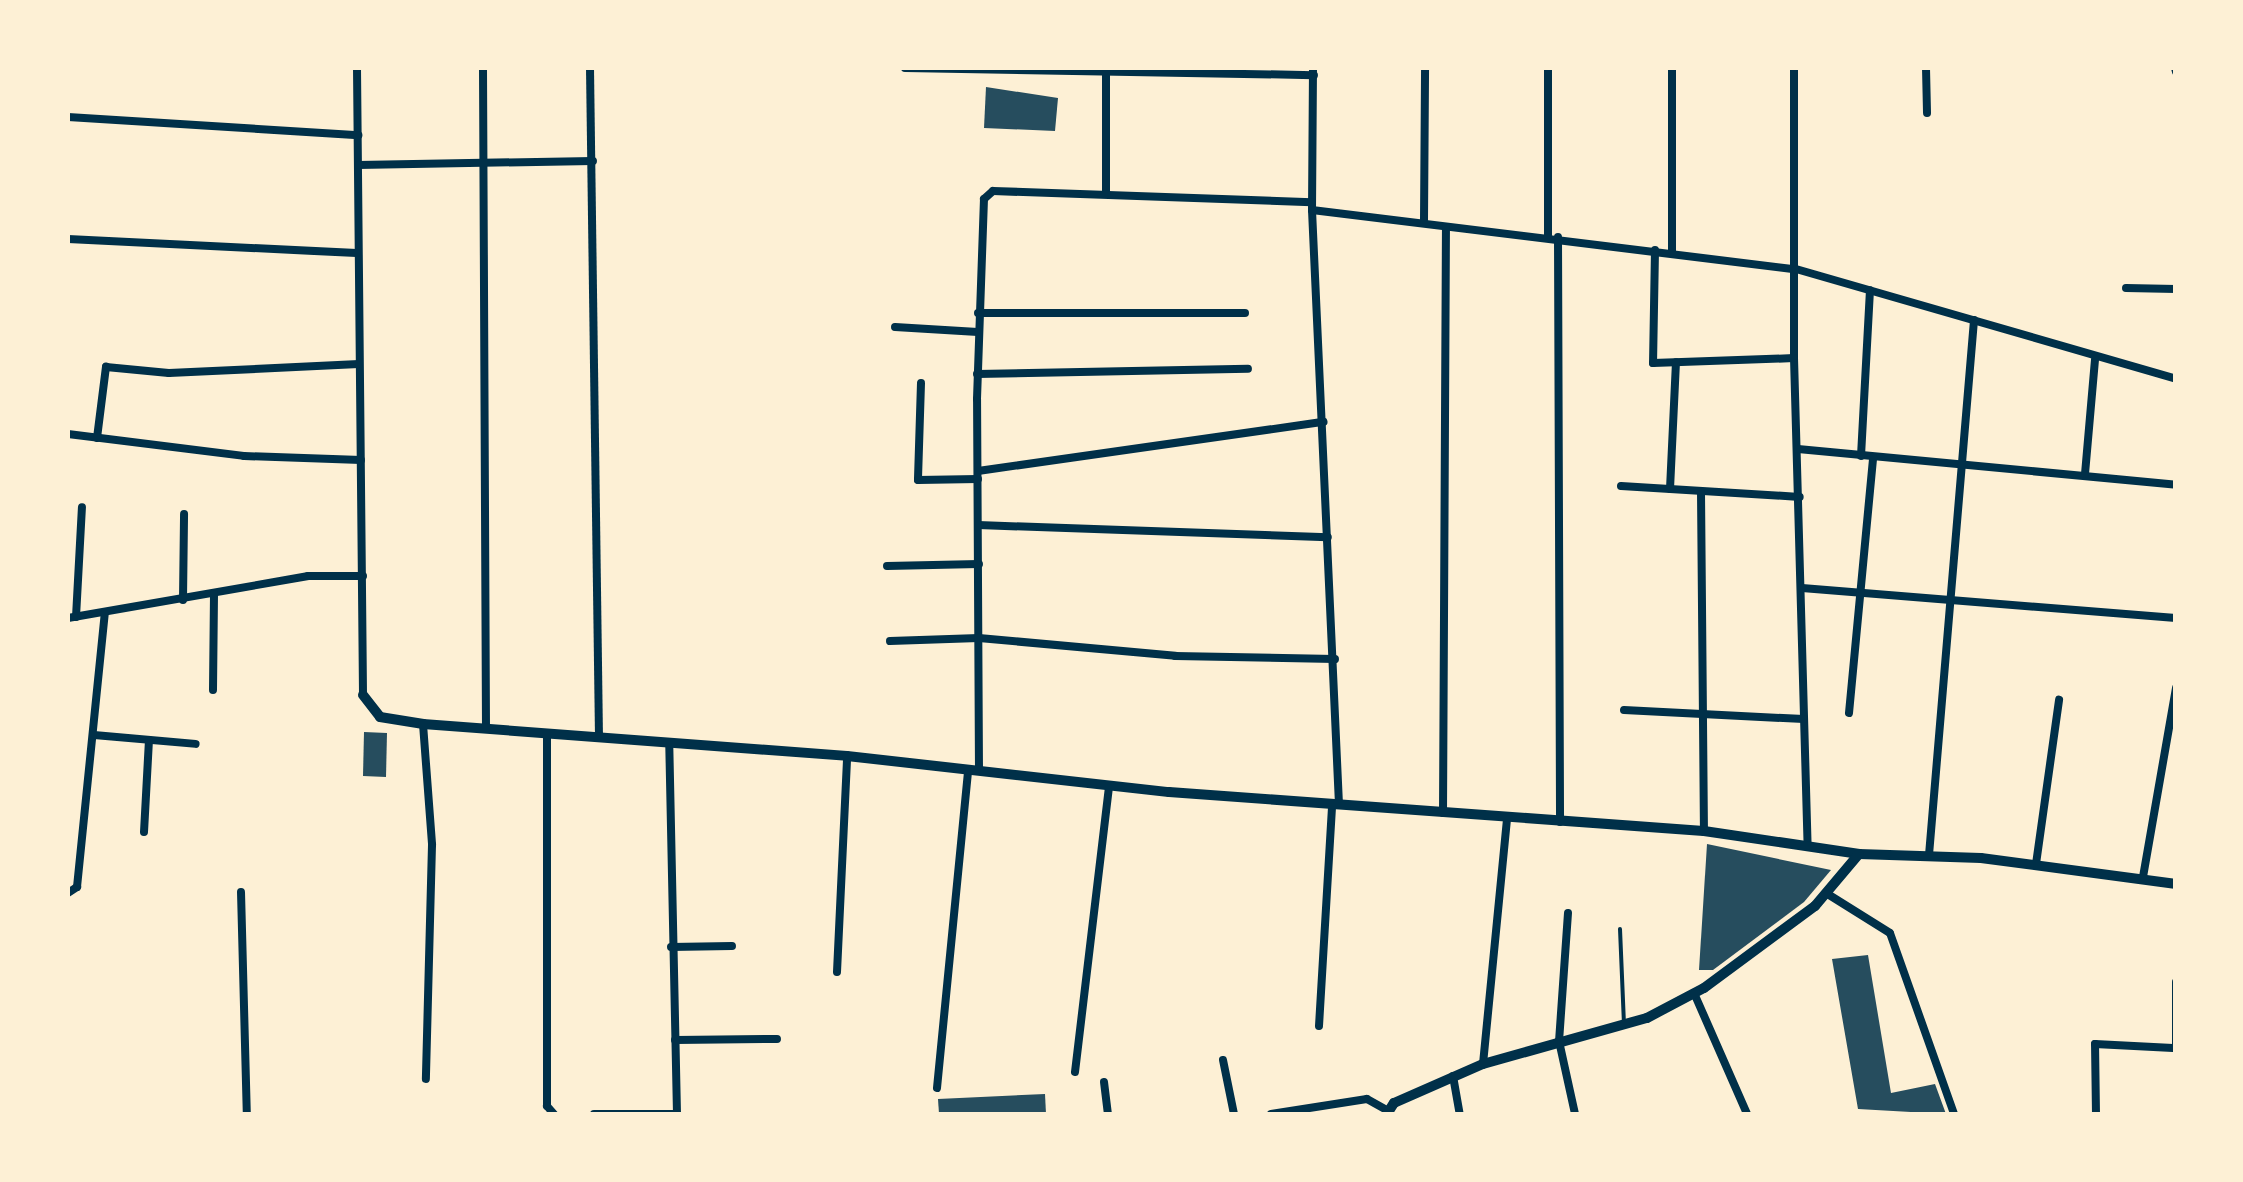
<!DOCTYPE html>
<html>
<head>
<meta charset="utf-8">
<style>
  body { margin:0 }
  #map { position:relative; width:2243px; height:1182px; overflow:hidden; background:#fdf0d5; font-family:"Nunito Sans",sans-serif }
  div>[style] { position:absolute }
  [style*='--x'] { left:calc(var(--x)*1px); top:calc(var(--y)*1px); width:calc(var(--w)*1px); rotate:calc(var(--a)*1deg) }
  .building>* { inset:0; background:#264d5e }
  .service>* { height:4px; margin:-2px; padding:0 2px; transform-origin:2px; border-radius:2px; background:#003049 }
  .minor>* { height:8px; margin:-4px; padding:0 4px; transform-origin:4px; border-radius:4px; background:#003049 }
  .tertiary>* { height:10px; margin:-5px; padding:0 5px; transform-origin:5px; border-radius:5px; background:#003049 }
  span { translate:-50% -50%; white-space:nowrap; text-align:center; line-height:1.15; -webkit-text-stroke:8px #fdf0d5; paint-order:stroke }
  .frame { position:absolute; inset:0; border:70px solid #fdf0d5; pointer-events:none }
</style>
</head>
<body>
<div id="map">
  <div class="building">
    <i style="clip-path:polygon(986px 87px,1058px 98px,1055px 131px,984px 128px)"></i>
    <i style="clip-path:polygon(364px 732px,387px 733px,386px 777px,363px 776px)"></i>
    <i style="clip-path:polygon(1707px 844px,1831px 870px,1804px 902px,1713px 970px,1699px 970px)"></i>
    <i style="clip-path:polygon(1868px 955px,1891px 1093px,1935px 1084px,1946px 1114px,1858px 1109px,1832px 959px)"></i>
    <i style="clip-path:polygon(1045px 1094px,1046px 1114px,939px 1114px,938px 1099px)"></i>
  </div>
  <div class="service">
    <i style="--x:1620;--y:929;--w:95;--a:87.6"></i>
  </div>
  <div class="minor">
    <i style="--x:357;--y:68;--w:627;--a:89.45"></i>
    <i style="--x:483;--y:68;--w:661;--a:89.74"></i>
    <i style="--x:590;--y:68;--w:670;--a:89.23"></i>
    <i style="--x:905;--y:68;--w:409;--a:1"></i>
    <i style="--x:1313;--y:68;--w:142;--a:90.4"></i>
    <i style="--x:1312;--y:210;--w:595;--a:87.4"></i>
    <i style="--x:1672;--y:68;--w:185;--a:90"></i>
    <i style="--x:1794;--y:68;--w:290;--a:90"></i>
    <i style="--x:1794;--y:358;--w:488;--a:88.4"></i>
    <i style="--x:1926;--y:68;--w:45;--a:88.7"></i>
    <i style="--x:2175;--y:68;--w:4;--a:76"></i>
    <i style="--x:1106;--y:69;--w:125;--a:90"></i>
    <i style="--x:68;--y:117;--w:291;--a:3.6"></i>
    <i style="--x:358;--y:165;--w:235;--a:-1"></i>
    <i style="--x:1312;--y:210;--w:488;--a:7"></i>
    <i style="--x:1796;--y:269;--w:396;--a:16.1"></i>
    <i style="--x:1424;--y:220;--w:152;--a:-89.6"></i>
    <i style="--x:1548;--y:235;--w:167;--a:-90"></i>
    <i style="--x:1558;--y:237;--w:585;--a:89.8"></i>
    <i style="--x:68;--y:239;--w:289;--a:2.8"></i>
    <i style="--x:1655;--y:250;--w:113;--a:91"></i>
    <i style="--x:1653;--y:363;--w:141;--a:-2"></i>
    <i style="--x:2126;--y:288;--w:50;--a:1.1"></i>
    <i style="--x:978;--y:313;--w:267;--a:0"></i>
    <i style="--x:895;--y:327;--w:83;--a:3.4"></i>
    <i style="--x:977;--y:374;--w:271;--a:-1.1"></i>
    <i style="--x:921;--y:383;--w:97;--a:91.8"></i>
    <i style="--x:918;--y:480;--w:60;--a:-1"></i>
    <i style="--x:68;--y:434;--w:177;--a:7.1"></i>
    <i style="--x:244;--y:456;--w:117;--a:2"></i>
    <i style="--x:97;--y:438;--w:72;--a:-82.8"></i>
    <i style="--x:106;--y:367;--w:63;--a:5.4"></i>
    <i style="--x:169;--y:373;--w:190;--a:-2.7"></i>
    <i style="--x:1798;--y:449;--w:380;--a:5.4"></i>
    <i style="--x:1861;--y:456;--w:166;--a:-86.9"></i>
    <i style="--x:978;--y:471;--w:349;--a:-8.1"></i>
    <i style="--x:2085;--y:474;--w:115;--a:-85"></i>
    <i style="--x:1621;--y:486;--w:179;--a:3.5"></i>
    <i style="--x:1670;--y:489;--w:127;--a:-87.3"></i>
    <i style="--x:1701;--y:492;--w:339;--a:89.5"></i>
    <i style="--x:978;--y:525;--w:350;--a:2"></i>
    <i style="--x:887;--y:566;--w:92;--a:-1.2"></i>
    <i style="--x:1802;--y:588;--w:375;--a:4.6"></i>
    <i style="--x:183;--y:600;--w:86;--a:-89.3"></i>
    <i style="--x:76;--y:617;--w:110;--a:-86.9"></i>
    <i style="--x:68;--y:618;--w:244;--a:-9.9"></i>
    <i style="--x:308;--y:576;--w:55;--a:0"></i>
    <i style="--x:890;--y:641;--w:89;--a:-1.9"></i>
    <i style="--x:979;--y:638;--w:197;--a:5.2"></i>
    <i style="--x:1175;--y:656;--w:160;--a:1.1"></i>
    <i style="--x:213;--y:690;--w:96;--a:-89.4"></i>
    <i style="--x:1624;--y:710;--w:180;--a:2.9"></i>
    <i style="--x:1849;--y:713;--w:257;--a:-84.6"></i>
    <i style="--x:423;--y:724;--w:121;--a:85.7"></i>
    <i style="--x:432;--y:845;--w:234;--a:91.5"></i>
    <i style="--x:547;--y:734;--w:372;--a:90"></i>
    <i style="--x:547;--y:1106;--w:11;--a:49"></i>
    <i style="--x:94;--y:735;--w:102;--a:5"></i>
    <i style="--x:979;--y:771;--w:372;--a:-90.3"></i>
    <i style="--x:977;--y:399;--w:200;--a:-88"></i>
    <i style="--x:984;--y:199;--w:12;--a:-42"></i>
    <i style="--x:993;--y:191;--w:319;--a:2"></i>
    <i style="--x:1443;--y:813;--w:586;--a:-89.71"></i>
    <i style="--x:144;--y:832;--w:92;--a:-86.9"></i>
    <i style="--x:1929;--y:855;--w:537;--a:-85.19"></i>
    <i style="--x:2036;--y:864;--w:166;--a:-82"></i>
    <i style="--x:2143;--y:877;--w:192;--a:-80.1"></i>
    <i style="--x:241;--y:892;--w:222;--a:88.5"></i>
    <i style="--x:68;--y:893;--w:11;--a:-34"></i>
    <i style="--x:77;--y:887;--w:275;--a:-84.2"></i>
    <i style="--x:1826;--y:893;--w:75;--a:32"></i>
    <i style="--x:1890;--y:933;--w:192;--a:70.5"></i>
    <i style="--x:1568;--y:913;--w:128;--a:94"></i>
    <i style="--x:1559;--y:1041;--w:75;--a:77.6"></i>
    <i style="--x:671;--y:947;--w:61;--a:-0.9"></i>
    <i style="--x:837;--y:972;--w:216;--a:-87.3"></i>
    <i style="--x:2176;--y:982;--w:67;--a:90"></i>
    <i style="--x:1694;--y:993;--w:132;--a:66.3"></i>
    <i style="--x:1319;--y:1026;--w:222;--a:-86.6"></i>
    <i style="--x:675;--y:1040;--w:102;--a:-0.6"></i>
    <i style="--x:1223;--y:1060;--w:55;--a:78.5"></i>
    <i style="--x:1483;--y:1064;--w:247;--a:-84.4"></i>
    <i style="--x:1075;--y:1072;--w:288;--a:-83.2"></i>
    <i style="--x:1453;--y:1076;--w:39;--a:80"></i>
    <i style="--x:1104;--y:1082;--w:32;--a:83"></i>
    <i style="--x:937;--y:1088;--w:320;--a:-84.4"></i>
    <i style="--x:594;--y:1114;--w:83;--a:0"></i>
    <i style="--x:677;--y:1114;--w:371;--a:-91.2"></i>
    <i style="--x:1271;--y:1114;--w:97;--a:-8.9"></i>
    <i style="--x:1367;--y:1099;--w:23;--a:29"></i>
    <i style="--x:2096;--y:1114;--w:70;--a:-90.8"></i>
    <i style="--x:2095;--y:1044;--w:78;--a:2.9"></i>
  </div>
  <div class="tertiary">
    <i style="--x:363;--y:695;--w:28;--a:52"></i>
    <i style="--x:380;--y:717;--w:44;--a:9.2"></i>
    <i style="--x:423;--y:724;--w:425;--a:4.3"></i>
    <i style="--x:847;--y:756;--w:324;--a:6.4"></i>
    <i style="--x:1169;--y:792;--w:536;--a:4.17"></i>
    <i style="--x:1704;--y:831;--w:157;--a:8.4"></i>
    <i style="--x:1859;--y:854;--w:122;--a:1.9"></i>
    <i style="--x:1981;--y:858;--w:197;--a:7.6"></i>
    <i style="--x:1387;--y:1114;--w:13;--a:-58"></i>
    <i style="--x:1394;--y:1103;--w:97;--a:-23.7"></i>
    <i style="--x:1483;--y:1064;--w:170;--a:-15.7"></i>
    <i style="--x:1647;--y:1018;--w:64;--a:-27.8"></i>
    <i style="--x:1704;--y:988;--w:138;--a:-36.5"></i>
    <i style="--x:1815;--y:906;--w:68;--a:-49.8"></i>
  </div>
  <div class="frame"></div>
</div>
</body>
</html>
